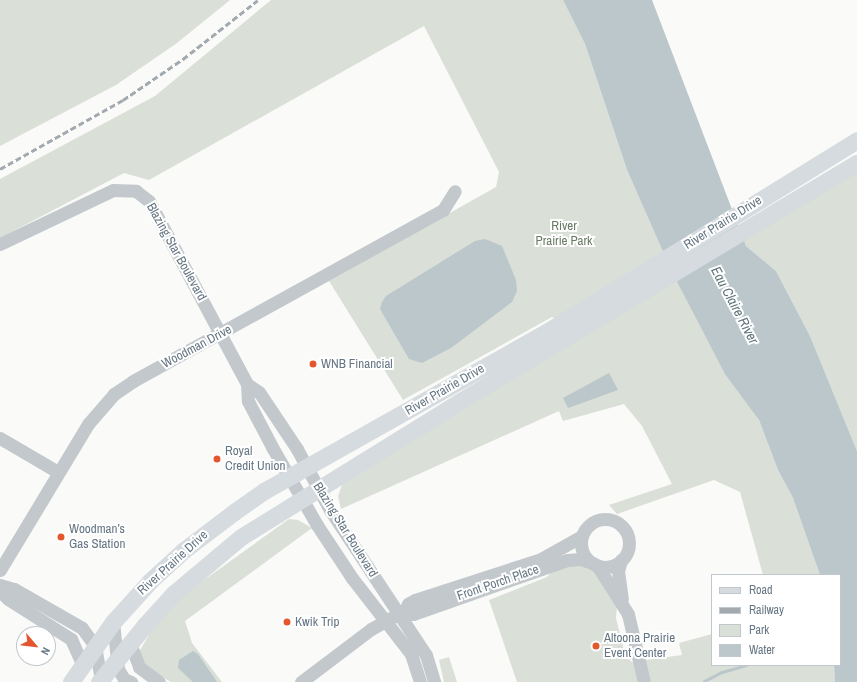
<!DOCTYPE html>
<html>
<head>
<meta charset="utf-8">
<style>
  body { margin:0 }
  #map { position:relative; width:857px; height:682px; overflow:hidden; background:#fafaf8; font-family:"Archivo Narrow",sans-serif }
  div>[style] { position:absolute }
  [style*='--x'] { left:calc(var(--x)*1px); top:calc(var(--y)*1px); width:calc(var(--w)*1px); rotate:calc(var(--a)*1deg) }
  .green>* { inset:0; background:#dadfd7 }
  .water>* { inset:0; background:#bbc7cb }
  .stream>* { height:3px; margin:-1.5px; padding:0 1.5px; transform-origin:1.5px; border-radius:1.5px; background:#bbc7cb }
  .minor>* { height:13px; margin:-6.5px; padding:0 6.5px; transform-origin:6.5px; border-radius:6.5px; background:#c3c8cc }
  .minor>.ring { margin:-6.5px; padding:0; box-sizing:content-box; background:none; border:13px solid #c3c8cc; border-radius:50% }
  .major>* { height:17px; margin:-8.5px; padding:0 8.5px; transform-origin:8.5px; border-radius:8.5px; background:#d6dbdf }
  .rail>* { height:3px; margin-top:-1.5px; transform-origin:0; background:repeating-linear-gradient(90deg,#a2aab0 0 6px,transparent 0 9px) }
  .dots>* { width:11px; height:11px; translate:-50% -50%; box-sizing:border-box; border:2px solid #fff; border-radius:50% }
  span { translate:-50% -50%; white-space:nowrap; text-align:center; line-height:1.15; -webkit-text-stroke:4px #fff; paint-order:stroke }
  .street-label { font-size:13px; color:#657683 }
  .park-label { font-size:13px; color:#687a64 }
  .poi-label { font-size:13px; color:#657683 }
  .left { translate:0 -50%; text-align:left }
  .water-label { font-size:14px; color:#60757c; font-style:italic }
  .legend { position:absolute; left:711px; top:574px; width:130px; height:92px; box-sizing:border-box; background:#fff; border:1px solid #c1c8cd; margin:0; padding:5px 7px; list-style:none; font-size:12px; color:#657683 }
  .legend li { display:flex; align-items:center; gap:8px; height:20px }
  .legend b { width:20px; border:1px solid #c1c8cd }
  .north { position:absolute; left:16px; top:626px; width:40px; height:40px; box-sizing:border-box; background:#fff; border:1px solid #c1c8cd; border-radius:50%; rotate:118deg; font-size:11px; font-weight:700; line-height:16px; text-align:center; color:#657683 }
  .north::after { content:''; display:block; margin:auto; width:14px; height:18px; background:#e4572e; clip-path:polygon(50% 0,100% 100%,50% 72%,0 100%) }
</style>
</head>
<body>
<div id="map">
  <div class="green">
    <i style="clip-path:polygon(0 0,230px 0,177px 43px,116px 85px,0 146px)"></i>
    <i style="clip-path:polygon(271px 0,563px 0,585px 44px,627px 170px,673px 273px,705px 335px,759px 420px,778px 470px,793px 498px,820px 575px,763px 575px,740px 492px,714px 480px,617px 514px,609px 505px,672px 484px,642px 426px,624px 404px,563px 421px,559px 411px,341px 509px,338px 496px,342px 485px,347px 481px,586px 334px,552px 317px,403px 400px,329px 281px,496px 187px,499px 172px,424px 26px,149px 180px,124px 173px,0 238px,0 179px,155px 96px)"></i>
    <i style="clip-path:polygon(857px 165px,857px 451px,810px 336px,776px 271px,746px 246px,741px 235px)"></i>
    <i style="clip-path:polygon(289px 519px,298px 520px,312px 528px,185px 621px,192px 643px,222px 682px,171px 682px,148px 669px,139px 652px,157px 621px,183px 595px)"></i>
    <i style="clip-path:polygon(577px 563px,595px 571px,617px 605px,616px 618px,625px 655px,632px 662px,682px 655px,679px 643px,712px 634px,712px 665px,834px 665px,835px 682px,517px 682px,489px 600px,547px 577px,554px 569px)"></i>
    <i style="clip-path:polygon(449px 657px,457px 682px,444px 682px,439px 660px)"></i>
  </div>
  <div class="water">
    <i style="clip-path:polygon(563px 0,652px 0,746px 246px,776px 271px,810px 336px,857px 451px,857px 682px,835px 682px,834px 665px,840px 665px,840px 575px,820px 575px,793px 498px,778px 470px,759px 420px,725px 374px,673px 274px,627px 170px,585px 44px)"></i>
    <i style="clip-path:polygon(485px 239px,502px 246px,516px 280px,517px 291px,512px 302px,451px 348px,422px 363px,409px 359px,380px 309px,382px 302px,386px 296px,475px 241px)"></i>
    <i style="clip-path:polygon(609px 373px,618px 390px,568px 408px,563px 398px)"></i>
    <i style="clip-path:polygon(193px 651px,198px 654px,217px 682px,193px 682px,178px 668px,179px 660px)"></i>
  </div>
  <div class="stream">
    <i style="--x:704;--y:681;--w:20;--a:-27"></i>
    <i style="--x:722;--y:672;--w:25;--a:-16"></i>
  </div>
  <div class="minor">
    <i style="--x:0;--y:244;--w:125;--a:-25.5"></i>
    <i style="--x:113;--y:190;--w:23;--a:2"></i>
    <i style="--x:136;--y:191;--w:16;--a:38"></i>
    <i style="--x:149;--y:201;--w:208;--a:61.8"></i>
    <i style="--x:247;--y:384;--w:17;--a:87"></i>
    <i style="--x:248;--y:401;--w:52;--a:62.4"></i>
    <i style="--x:272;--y:447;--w:90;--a:60"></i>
    <i style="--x:317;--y:525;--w:64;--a:56.6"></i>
    <i style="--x:352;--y:578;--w:96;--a:52.2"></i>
    <i style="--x:411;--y:654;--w:29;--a:72"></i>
    <i style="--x:247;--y:384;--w:14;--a:34"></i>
    <i style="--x:259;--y:392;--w:69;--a:56.3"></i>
    <i style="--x:297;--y:449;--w:69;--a:61.6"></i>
    <i style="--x:330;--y:510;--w:174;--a:56.5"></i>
    <i style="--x:426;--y:655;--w:28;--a:73"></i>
    <i style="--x:0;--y:438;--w:67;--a:30.4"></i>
    <i class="ring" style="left:581px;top:519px;width:35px;height:35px"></i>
    <i style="--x:621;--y:560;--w:11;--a:105"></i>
    <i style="--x:618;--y:571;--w:28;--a:82"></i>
    <i style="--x:597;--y:565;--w:58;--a:57.7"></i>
    <i style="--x:628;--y:614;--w:70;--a:76.8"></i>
    <i style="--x:0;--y:570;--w:170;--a:-58.9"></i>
    <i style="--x:88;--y:424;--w:40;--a:-49"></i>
    <i style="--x:114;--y:394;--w:23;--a:-34"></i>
    <i style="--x:133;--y:381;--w:354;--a:-28.9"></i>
    <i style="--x:443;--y:210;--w:22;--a:-58"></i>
    <i style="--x:0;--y:585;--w:15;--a:16"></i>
    <i style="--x:14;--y:589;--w:78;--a:29.8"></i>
    <i style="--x:82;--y:628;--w:22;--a:54"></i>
    <i style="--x:95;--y:646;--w:34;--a:80"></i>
    <i style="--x:0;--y:591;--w:11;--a:45"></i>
    <i style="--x:8;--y:599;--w:75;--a:32.4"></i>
    <i style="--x:71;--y:639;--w:27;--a:66"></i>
    <i style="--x:405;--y:610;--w:9;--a:27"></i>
    <i style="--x:413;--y:614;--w:163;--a:-19.3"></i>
    <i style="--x:567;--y:560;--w:13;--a:-4"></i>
    <i style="--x:580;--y:559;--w:14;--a:17"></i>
    <i style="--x:113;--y:622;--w:47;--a:83.9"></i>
    <i style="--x:118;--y:669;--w:12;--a:59"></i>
    <i style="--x:124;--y:679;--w:8;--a:23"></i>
    <i style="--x:130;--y:643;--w:26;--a:69"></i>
    <i style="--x:139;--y:667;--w:25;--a:37"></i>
    <i style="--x:301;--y:682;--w:88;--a:-37.1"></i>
    <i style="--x:371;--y:629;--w:39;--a:-29"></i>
    <i style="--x:405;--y:610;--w:7;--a:-63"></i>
    <i style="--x:408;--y:604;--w:8;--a:-30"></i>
    <i style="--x:415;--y:600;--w:133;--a:-18"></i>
    <i style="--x:541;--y:559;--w:47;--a:-29.3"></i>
  </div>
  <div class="major">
    <i style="--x:71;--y:682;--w:73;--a:-55"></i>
    <i style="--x:113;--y:622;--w:55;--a:-47.9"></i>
    <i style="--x:150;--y:581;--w:46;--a:-42.4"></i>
    <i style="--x:184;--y:550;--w:63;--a:-37.2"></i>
    <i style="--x:234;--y:512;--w:37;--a:-35"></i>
    <i style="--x:264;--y:491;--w:326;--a:-29.4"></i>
    <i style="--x:548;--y:331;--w:363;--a:-31.7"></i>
    <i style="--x:99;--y:682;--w:73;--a:-51.1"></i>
    <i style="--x:145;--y:625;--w:42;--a:-47.9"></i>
    <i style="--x:173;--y:594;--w:89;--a:-40"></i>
    <i style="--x:241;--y:537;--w:254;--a:-31.8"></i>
    <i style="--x:457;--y:403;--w:466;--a:-31"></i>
  </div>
  <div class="rail">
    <i style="--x:0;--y:169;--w:141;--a:-29.3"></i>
    <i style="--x:123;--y:100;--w:73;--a:-34.3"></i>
    <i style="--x:183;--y:59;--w:95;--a:-38.2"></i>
  </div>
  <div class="dots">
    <i style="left:313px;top:364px;background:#e4572e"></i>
    <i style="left:217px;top:459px;background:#e4572e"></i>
    <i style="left:61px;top:537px;background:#e4572e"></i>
    <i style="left:287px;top:622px;background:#e4572e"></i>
    <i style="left:596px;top:646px;background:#e4572e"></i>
  </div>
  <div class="street-label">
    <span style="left:723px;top:223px;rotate:-32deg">River Prairie Drive</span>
    <span style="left:176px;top:252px;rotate:61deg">Blazing Star Boulevard</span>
    <span style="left:197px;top:347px;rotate:-28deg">Woodman Drive</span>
    <span style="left:445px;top:390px;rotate:-30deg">River Prairie Drive</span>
    <span style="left:345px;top:530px;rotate:58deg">Blazing Star Boulevard</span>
    <span style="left:173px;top:563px;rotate:-42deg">River Prairie Drive</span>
    <span style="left:498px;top:583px;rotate:-19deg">Front Porch Place</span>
  </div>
  <div class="park-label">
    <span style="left:564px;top:234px">River<br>Prairie Park</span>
  </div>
  <div class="poi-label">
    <span class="left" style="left:321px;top:364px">WNB Financial</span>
    <span class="left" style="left:225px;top:459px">Royal<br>Credit Union</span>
    <span class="left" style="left:69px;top:537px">Woodman’s<br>Gas Station</span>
    <span class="left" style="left:295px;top:622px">Kwik Trip</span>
    <span class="left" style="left:604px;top:646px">Altoona Prairie<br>Event Center</span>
  </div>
  <div class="water-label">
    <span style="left:735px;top:305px;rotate:62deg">Eau Claire River</span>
  </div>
  <ul class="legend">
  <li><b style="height:5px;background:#d6dbdf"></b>Road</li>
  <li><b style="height:5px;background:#a2aab0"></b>Railway</li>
  <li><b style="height:11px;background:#dadfd7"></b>Park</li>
  <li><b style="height:11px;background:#bbc7cb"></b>Water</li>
  </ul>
  <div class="north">N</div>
</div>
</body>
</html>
